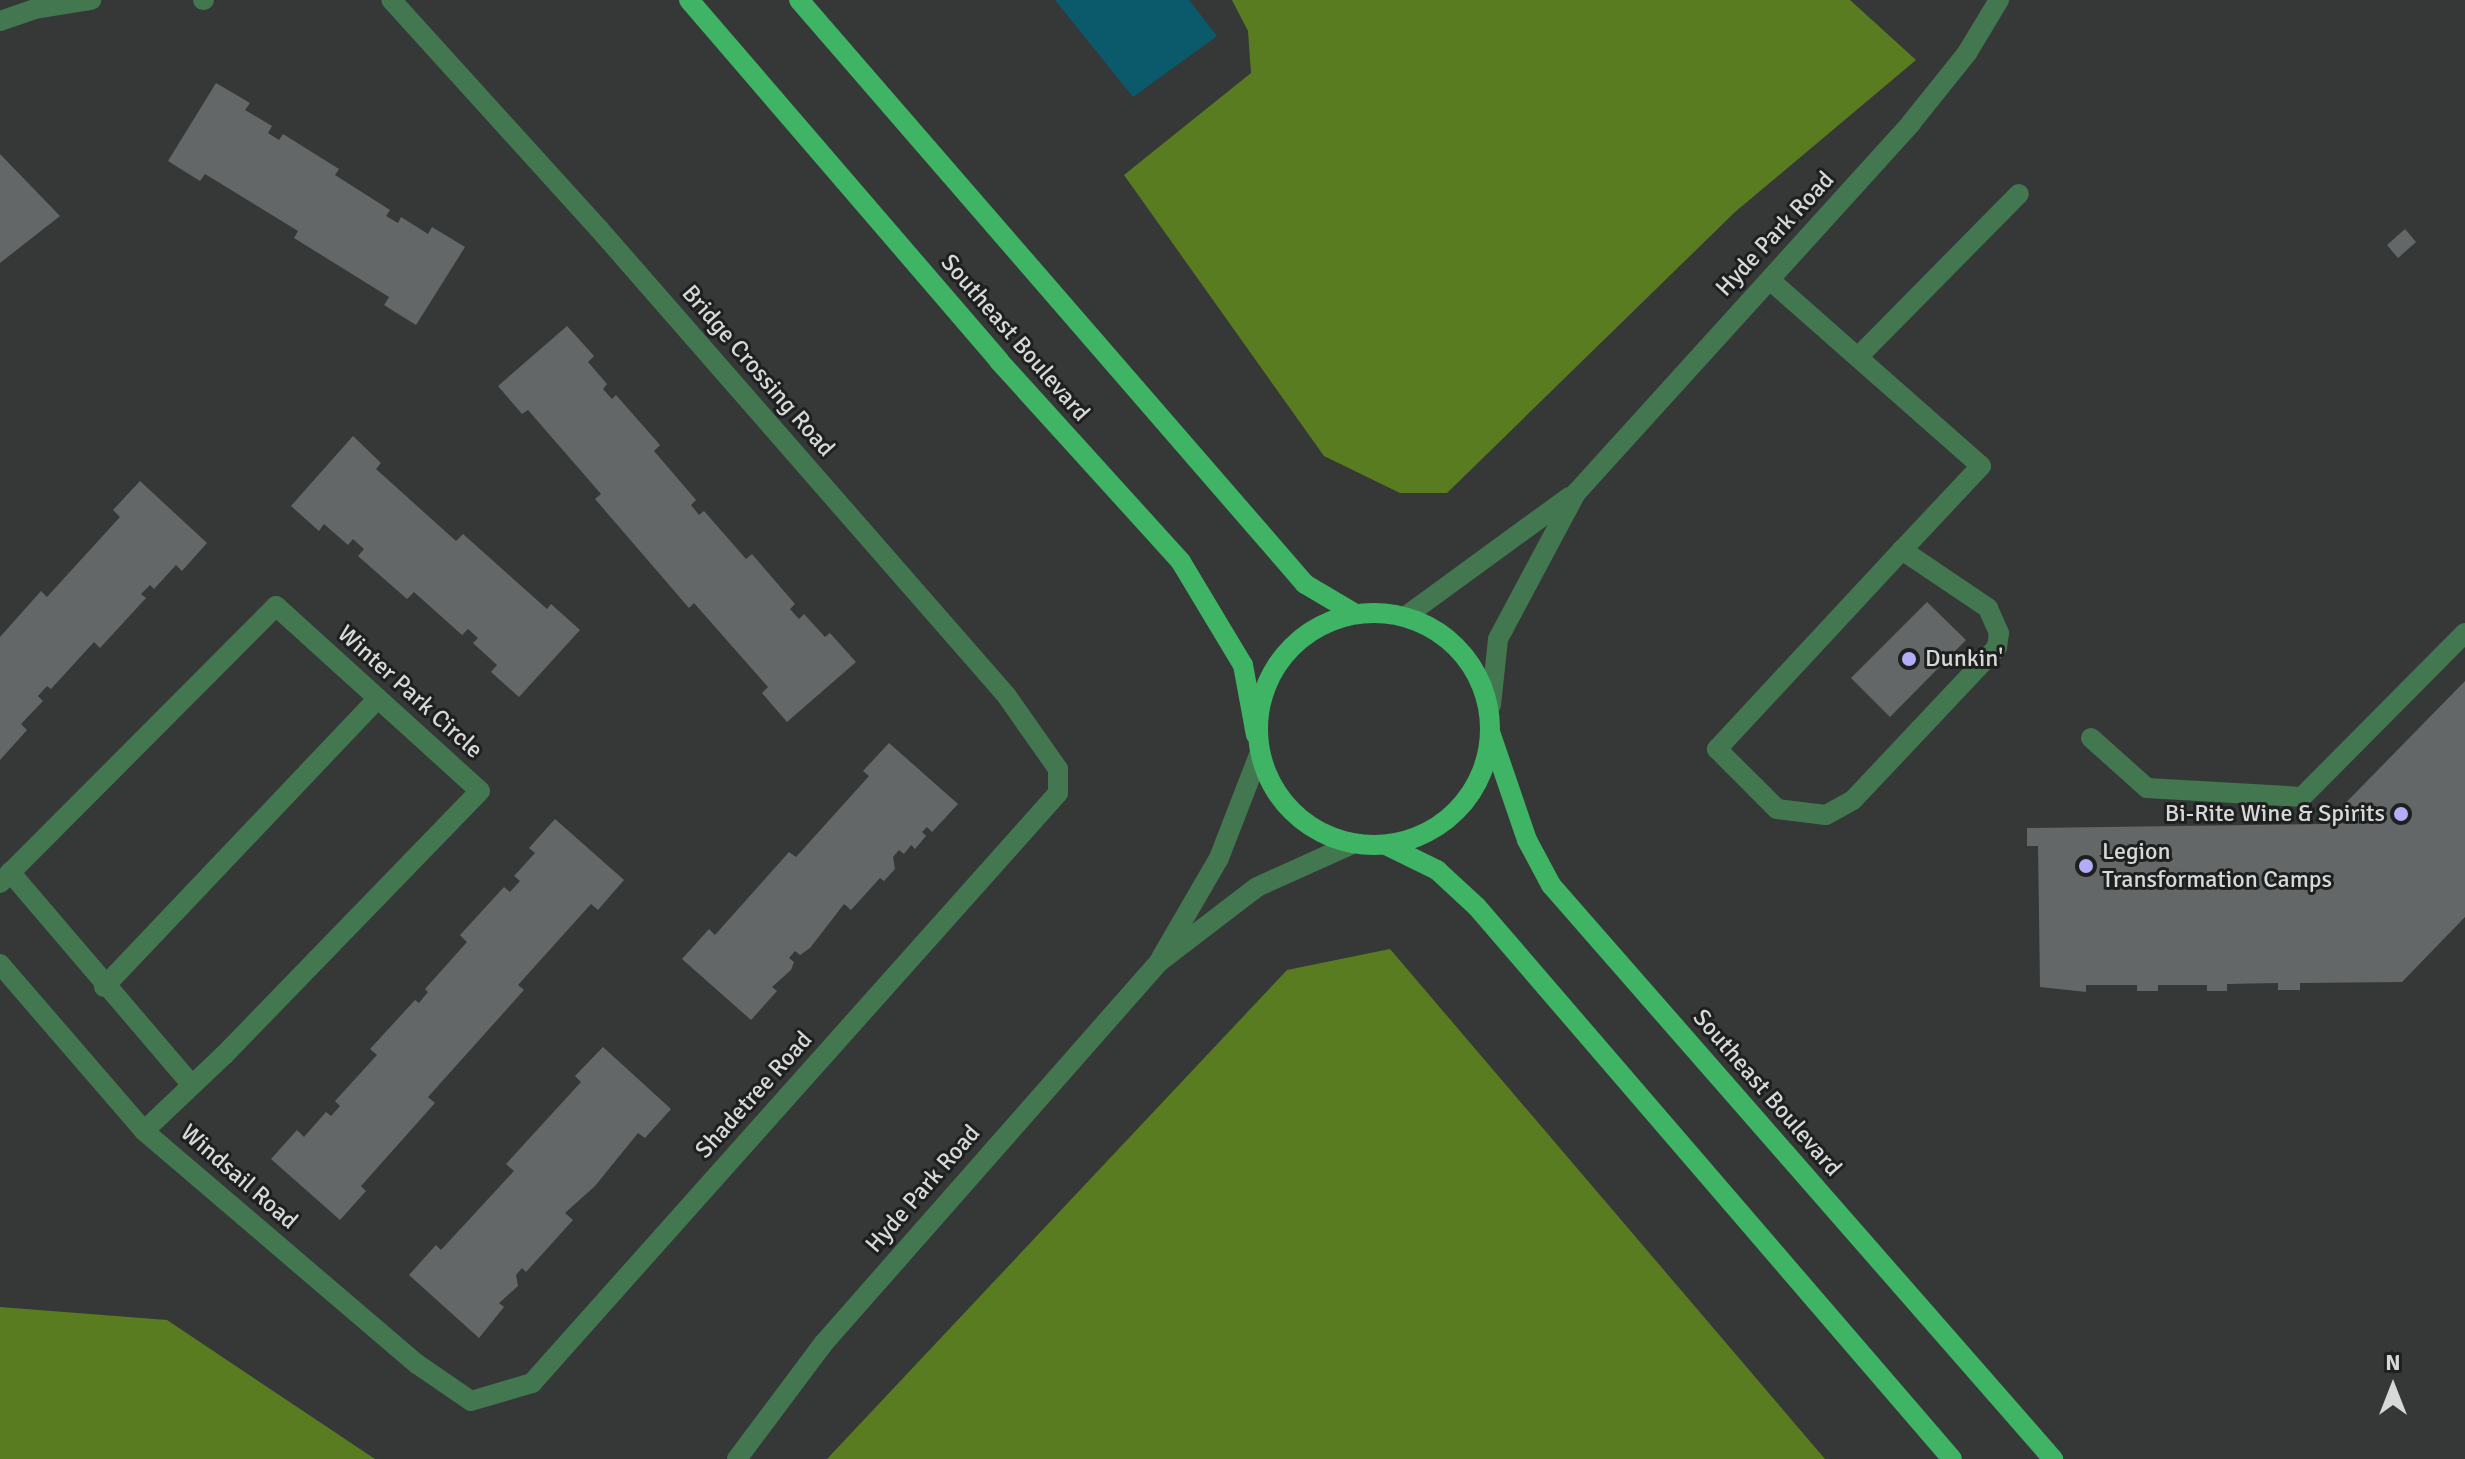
<!DOCTYPE html>
<html>
<head>
<meta charset="utf-8">
<style>
  body { margin:0 }
  #map { position:relative; width:2465px; height:1459px; overflow:hidden; background:#353837; font-family:Signika,sans-serif }
  div>[style] { position:absolute }
  [style*='--x'] { left:calc(var(--x)*1px); top:calc(var(--y)*1px); width:calc(var(--w)*1px); rotate:calc(var(--a)*1deg) }
  .forest>* { inset:0; background:#5a7c20 }
  .water>* { inset:0; background:#0b5a6c }
  .building>* { inset:0; background:#636767 }
  .minor>* { height:20px; margin:-10px; padding:0 10px; transform-origin:10px; border-radius:10px; background:#437750 }
  .major>* { height:20px; margin:-10px; padding:0 10px; transform-origin:10px; border-radius:10px; background:#3eb464 }
  .major>.ring { margin:-10px; padding:0; box-sizing:content-box; background:none; border:20px solid #3eb464; border-radius:50% }
  .dots>* { width:22px; height:22px; translate:-50% -50%; box-sizing:border-box; border:4px solid #1e1f1f; border-radius:50% }
  span { translate:-50% -50%; white-space:nowrap; text-align:center; line-height:1.15; -webkit-text-stroke:6px #1e1f1f; paint-order:stroke }
  .street-label { font-size:24px; color:#d7d9d8 }
  .poi-label { font-size:24px; color:#d7d9d8 }
  .left { translate:0 -50%; text-align:left }
  .right { translate:-100% -50%; text-align:right }
  .north { position:absolute; left:2353px; top:1347px; width:80px; height:80px; -webkit-text-stroke:6px #1e1f1f; paint-order:stroke; rotate:0deg; font-size:22px; font-weight:700; line-height:32px; text-align:center; color:#d7d9d8 }
  .north::after { content:''; display:block; margin:auto; width:28px; height:36px; background:#d7d9d8; clip-path:polygon(50% 0,100% 100%,50% 72%,0 100%) }
</style>
</head>
<body>
<div id="map">
  <div class="forest">
    <i style="clip-path:polygon(1232px 0,1850px 0,1916px 60px,1735px 212px,1447px 493px,1400px 493px,1324px 456px,1124px 175px,1251px 73px,1248px 31px)"></i>
    <i style="clip-path:polygon(1390px 949px,1825px 1459px,827px 1459px,1287px 970px)"></i>
    <i style="clip-path:polygon(0 1307px,167px 1320px,375px 1459px,0 1459px)"></i>
  </div>
  <div class="water">
    <i style="clip-path:polygon(1055px 0,1189px 0,1217px 36px,1133px 97px)"></i>
  </div>
  <div class="building">
    <i style="clip-path:polygon(216px 83px,250px 103px,245px 110px,272px 126px,268px 133px,279px 140px,283px 134px,339px 169px,335px 175px,390px 210px,386px 216px,398px 223px,401px 217px,428px 234px,432px 227px,465px 247px,416px 325px,384px 305px,389px 297px,294px 238px,298px 231px,205px 174px,200px 181px,168px 161px)"></i>
    <i style="clip-path:polygon(0 154px,60px 216px,0 263px)"></i>
    <i style="clip-path:polygon(2405px 229px,2416px 242px,2398px 258px,2387px 245px)"></i>
    <i style="clip-path:polygon(567px 326px,594px 356px,588px 362px,607px 384px,603px 389px,612px 399px,616px 395px,660px 445px,654px 451px,696px 500px,691px 505px,699px 515px,704px 511px,746px 559px,752px 554px,795px 604px,790px 609px,799px 619px,804px 614px,825px 637px,830px 633px,856px 662px,787px 722px,762px 693px,768px 687px,694px 603px,689px 608px,595px 499px,601px 494px,528px 410px,522px 414px,498px 386px)"></i>
    <i style="clip-path:polygon(353px 436px,381px 463px,376px 469px,456px 541px,463px 534px,547px 609px,551px 604px,580px 630px,519px 697px,491px 672px,497px 665px,473px 643px,478px 638px,468px 629px,462px 635px,414px 592px,407px 599px,358px 556px,364px 549px,353px 539px,348px 545px,324px 524px,319px 531px,291px 506px)"></i>
    <i style="clip-path:polygon(140px 481px,207px 543px,182px 571px,176px 565px,154px 589px,150px 585px,141px 594px,146px 598px,100px 648px,94px 642px,51px 689px,47px 686px,38px 696px,43px 701px,21px 724px,27px 730px,0 760px,0 637px,41px 591px,47px 597px,120px 517px,113px 510px)"></i>
    <i style="clip-path:polygon(1927px 602px,1966px 640px,1890px 717px,1851px 678px)"></i>
    <i style="clip-path:polygon(2465px 681px,2465px 917px,2402px 982px,2300px 983px,2300px 990px,2278px 990px,2278px 983px,2227px 984px,2227px 991px,2207px 991px,2207px 985px,2158px 985px,2158px 991px,2137px 991px,2137px 985px,2086px 985px,2086px 992px,2040px 987px,2038px 846px,2027px 846px,2027px 828px,2325px 824px)"></i>
    <i style="clip-path:polygon(889px 743px,958px 804px,932px 832px,927px 827px,922px 832px,926px 836px,915px 849px,911px 845px,904px 854px,899px 850px,893px 857px,895px 869px,884px 881px,880px 878px,851px 910px,844px 904px,810px 948px,800px 955px,795px 951px,789px 958px,794px 962px,791px 970px,772px 987px,777px 991px,751px 1020px,682px 959px,709px 929px,715px 935px,789px 852px,796px 857px,869px 776px,863px 771px)"></i>
    <i style="clip-path:polygon(555px 819px,624px 880px,598px 910px,591px 904px,518px 985px,524px 990px,428px 1097px,435px 1103px,361px 1186px,366px 1191px,340px 1220px,271px 1159px,297px 1130px,304px 1137px,326px 1112px,331px 1116px,340px 1106px,335px 1101px,377px 1055px,370px 1049px,415px 1000px,419px 1003px,428px 992px,425px 989px,467px 942px,460px 935px,504px 887px,510px 892px,520px 881px,514px 876px,535px 853px,529px 848px)"></i>
    <i style="clip-path:polygon(603px 1047px,671px 1109px,645px 1138px,638px 1133px,595px 1186px,565px 1213px,573px 1220px,526px 1272px,522px 1268px,516px 1275px,518px 1286px,499px 1303px,504px 1307px,479px 1338px,409px 1275px,436px 1245px,441px 1250px,514px 1171px,506px 1164px,581px 1082px,575px 1076px)"></i>
  </div>
  <div class="minor">
    <i style="--x:203;--y:0;--w:1;--a:0"></i>
    <i style="--x:0;--y:21;--w:37;--a:-19"></i>
    <i style="--x:35;--y:9;--w:57;--a:-9.1"></i>
    <i style="--x:1770;--y:280;--w:281;--a:41.4"></i>
    <i style="--x:1981;--y:466;--w:115;--a:133.2"></i>
    <i style="--x:1902;--y:550;--w:272;--a:132.9"></i>
    <i style="--x:1717;--y:749;--w:85;--a:45"></i>
    <i style="--x:1777;--y:809;--w:49;--a:7"></i>
    <i style="--x:1826;--y:815;--w:31;--a:-29"></i>
    <i style="--x:1853;--y:800;--w:210;--a:-46.7"></i>
    <i style="--x:1997;--y:647;--w:14;--a:-82"></i>
    <i style="--x:1999;--y:633;--w:27;--a:-114"></i>
    <i style="--x:1988;--y:608;--w:104;--a:-146"></i>
    <i style="--x:1858;--y:357;--w:229;--a:-45.4"></i>
    <i style="--x:1406;--y:616;--w:202;--a:-36.1"></i>
    <i style="--x:1491;--y:705;--w:66;--a:-83.9"></i>
    <i style="--x:1498;--y:639;--w:166;--a:-61.9"></i>
    <i style="--x:1576;--y:493;--w:499;--a:-47.8"></i>
    <i style="--x:1911;--y:123;--w:90;--a:-51.3"></i>
    <i style="--x:1967;--y:53;--w:62;--a:-58.9"></i>
    <i style="--x:2091;--y:738;--w:75;--a:41.8"></i>
    <i style="--x:2147;--y:788;--w:155;--a:3.3"></i>
    <i style="--x:2302;--y:797;--w:231;--a:-45.2"></i>
    <i style="--x:10;--y:872;--w:280;--a:49.5"></i>
    <i style="--x:0;--y:883;--w:391;--a:-45.1"></i>
    <i style="--x:276;--y:606;--w:275;--a:42.2"></i>
    <i style="--x:480;--y:791;--w:368;--a:134.1"></i>
    <i style="--x:224;--y:1055;--w:110;--a:136.5"></i>
    <i style="--x:1161;--y:958;--w:116;--a:-59.9"></i>
    <i style="--x:1219;--y:858;--w:110;--a:-68.8"></i>
    <i style="--x:0;--y:964;--w:221;--a:49.2"></i>
    <i style="--x:144;--y:1131;--w:359;--a:40.5"></i>
    <i style="--x:417;--y:1364;--w:65;--a:34.4"></i>
    <i style="--x:471;--y:1401;--w:64;--a:-16.4"></i>
    <i style="--x:532;--y:1383;--w:790;--a:-48.28"></i>
    <i style="--x:1058;--y:793;--w:24;--a:-90"></i>
    <i style="--x:1058;--y:769;--w:90;--a:-125.1"></i>
    <i style="--x:1006;--y:695;--w:619;--a:-131.13"></i>
    <i style="--x:599;--y:229;--w:309;--a:-132.2"></i>
    <i style="--x:104;--y:987;--w:398;--a:-46.5"></i>
    <i style="--x:737;--y:1459;--w:144;--a:-53.2"></i>
    <i style="--x:823;--y:1344;--w:509;--a:-48.67"></i>
    <i style="--x:1159;--y:962;--w:123;--a:-37.4"></i>
    <i style="--x:1257;--y:887;--w:102;--a:-24.3"></i>
  </div>
  <div class="major">
    <i style="--x:689;--y:0;--w:476;--a:49.3"></i>
    <i style="--x:999;--y:361;--w:271;--a:47.8"></i>
    <i style="--x:1181;--y:562;--w:120;--a:59"></i>
    <i style="--x:1243;--y:665;--w:71;--a:79.5"></i>
    <i style="--x:799;--y:0;--w:773;--a:49.09"></i>
    <i style="--x:1305;--y:584;--w:57;--a:30.6"></i>
    <i class="ring" style="left:1258px;top:613px;width:212px;height:212px"></i>
    <i style="--x:1490;--y:732;--w:114;--a:71.1"></i>
    <i style="--x:1527;--y:840;--w:51;--a:61.9"></i>
    <i style="--x:1551;--y:885;--w:763;--a:48.83"></i>
    <i style="--x:1388;--y:846;--w:55;--a:26.1"></i>
    <i style="--x:1437;--y:870;--w:54;--a:42.8"></i>
    <i style="--x:1477;--y:907;--w:728;--a:49.29"></i>
  </div>
  <div class="dots">
    <i style="left:1909px;top:659px;background:#b2adf9"></i>
    <i style="left:2401px;top:814px;background:#b2adf9"></i>
    <i style="left:2086px;top:866px;background:#b2adf9"></i>
  </div>
  <div class="street-label">
    <span style="left:1775px;top:234px;rotate:-47deg">Hyde Park Road</span>
    <span style="left:1015px;top:338px;rotate:49deg">Southeast Boulevard</span>
    <span style="left:758px;top:371px;rotate:49deg">Bridge Crossing Road</span>
    <span style="left:410px;top:692px;rotate:42deg">Winter Park Circle</span>
    <span style="left:1767px;top:1093px;rotate:49deg">Southeast Boulevard</span>
    <span style="left:754px;top:1095px;rotate:-48deg">Shadetree Road</span>
    <span style="left:239px;top:1177px;rotate:41deg">Windsail Road</span>
    <span style="left:923px;top:1189px;rotate:-49deg">Hyde Park Road</span>
  </div>
  <div class="poi-label">
    <span class="left" style="left:1925px;top:659px">Dunkin'</span>
    <span class="right" style="left:2385px;top:814px">Bi-Rite Wine &amp; Spirits</span>
    <span class="left" style="left:2102px;top:866px">Legion<br>Transformation Camps</span>
  </div>
  <div class="north">N</div>
</div>
</body>
</html>
